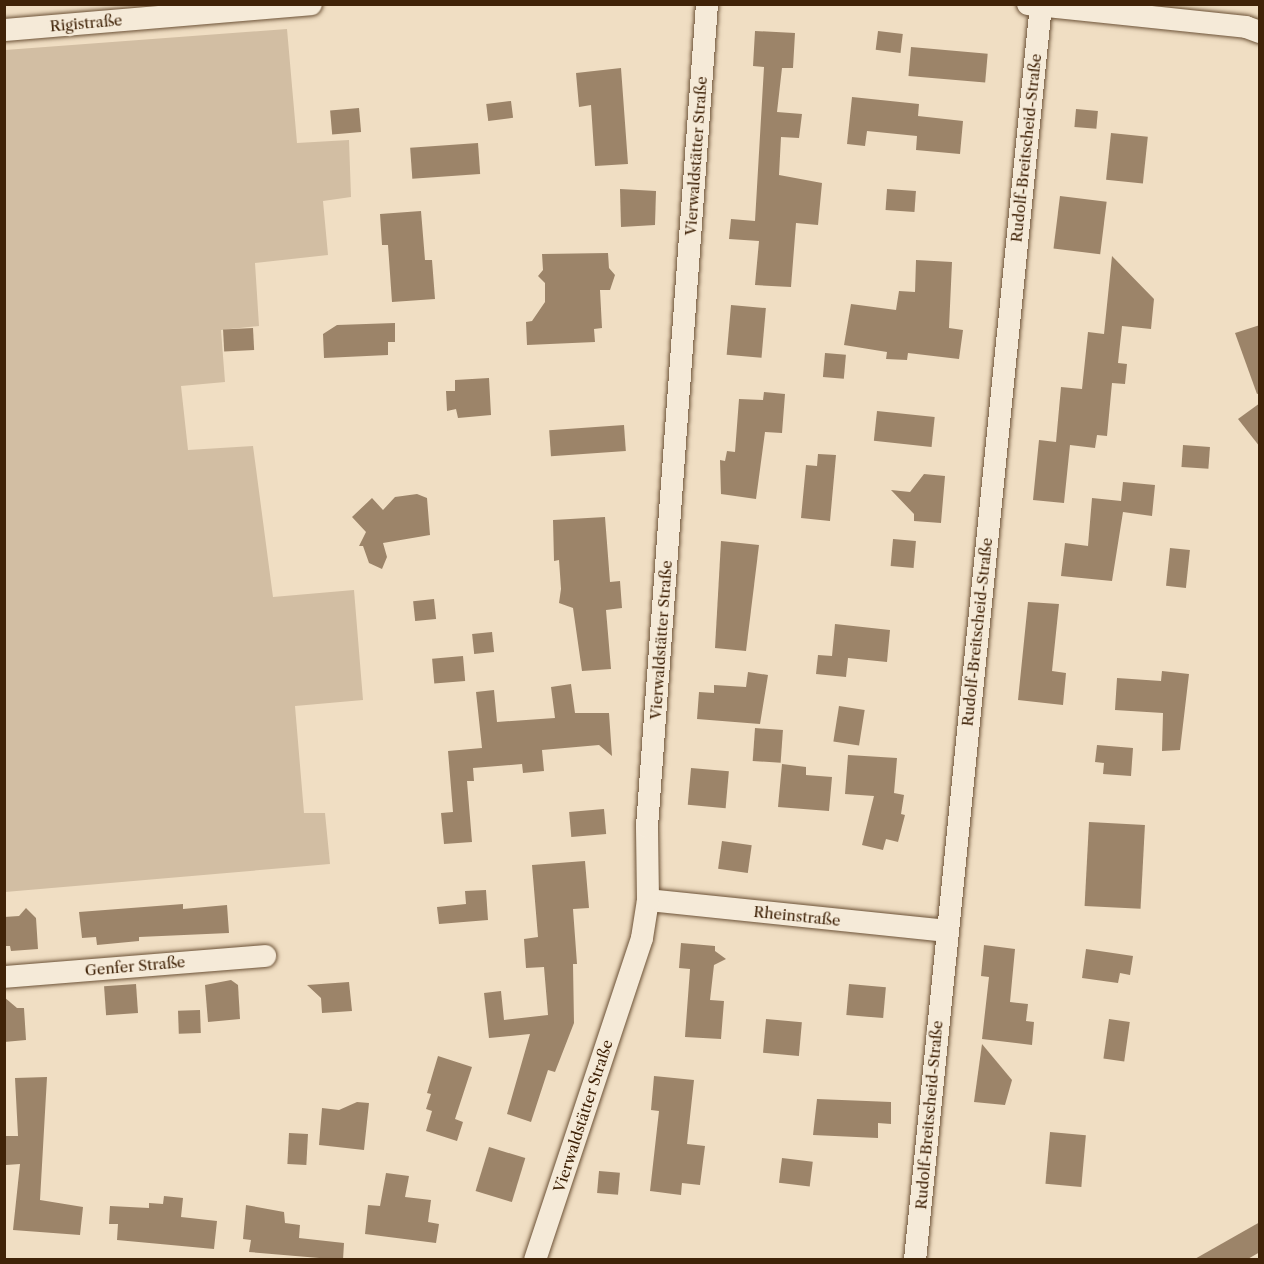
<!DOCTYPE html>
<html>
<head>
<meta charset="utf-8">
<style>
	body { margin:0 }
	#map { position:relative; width:1264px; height:1264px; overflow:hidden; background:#f0dec3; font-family:"Libre Caslon Text",serif }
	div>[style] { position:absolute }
	.green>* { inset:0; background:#d2bea3 }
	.building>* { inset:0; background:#9c8469; transform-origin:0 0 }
	.roads { filter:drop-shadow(0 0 2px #6c5237) drop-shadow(0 0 2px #6c5237) }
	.minor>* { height:22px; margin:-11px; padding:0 11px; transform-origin:11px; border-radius:11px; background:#f5ead8 }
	span { translate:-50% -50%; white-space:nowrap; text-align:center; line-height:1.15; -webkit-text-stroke:4.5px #f5ead8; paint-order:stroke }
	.street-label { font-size:15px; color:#402308 }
	.frame { position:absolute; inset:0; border:6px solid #402308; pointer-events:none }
</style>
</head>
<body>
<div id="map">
	<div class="green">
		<i style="clip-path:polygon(287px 29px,297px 143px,349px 140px,351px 197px,323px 201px,328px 255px,255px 263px,259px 326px,221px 330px,225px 382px,181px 386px,188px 450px,253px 446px,273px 597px,354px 590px,363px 700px,295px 706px,304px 813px,325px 813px,330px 864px,5px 892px,5px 50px)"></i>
	</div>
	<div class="building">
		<i style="clip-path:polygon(755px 31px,795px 33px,793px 68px,782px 68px,777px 112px,802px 114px,799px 138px,781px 137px,779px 175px,822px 183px,818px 225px,796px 223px,791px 287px,755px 285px,759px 241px,729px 239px,731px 219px,755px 221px,764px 67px,753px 66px)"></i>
		<i style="left:878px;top:31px;width:25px;height:19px;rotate:7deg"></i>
		<i style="left:911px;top:47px;width:77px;height:29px;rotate:5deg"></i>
		<i style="clip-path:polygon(621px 68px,628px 164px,595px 166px,591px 105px,579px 107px,576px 73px)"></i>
		<i style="clip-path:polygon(852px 97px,919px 104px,918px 116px,963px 121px,960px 154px,916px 150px,917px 136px,867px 131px,865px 146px,847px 144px)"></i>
		<i style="left:511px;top:101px;width:17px;height:25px;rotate:83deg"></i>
		<i style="left:359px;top:108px;width:24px;height:29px;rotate:85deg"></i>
		<i style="left:1076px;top:109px;width:22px;height:18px;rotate:5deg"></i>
		<i style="left:1111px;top:133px;width:37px;height:47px;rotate:6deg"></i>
		<i style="left:478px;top:143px;width:31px;height:68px;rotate:86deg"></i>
		<i style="clip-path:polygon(620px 189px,656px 191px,655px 225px,621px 227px)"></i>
		<i style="left:887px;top:189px;width:29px;height:21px;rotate:4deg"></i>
		<i style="left:1060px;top:196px;width:47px;height:53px;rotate:7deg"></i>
		<i style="clip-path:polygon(421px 211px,425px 260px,432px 260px,435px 299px,392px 302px,388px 245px,382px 245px,380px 214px)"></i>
		<i style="clip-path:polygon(608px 253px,609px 268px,615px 275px,610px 290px,600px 290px,602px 328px,594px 329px,595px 342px,527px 345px,526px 322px,532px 321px,545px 302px,545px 283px,538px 276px,543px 270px,542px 254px)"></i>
		<i style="clip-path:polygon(1112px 256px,1154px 299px,1151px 329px,1122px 326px,1118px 363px,1127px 364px,1125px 384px,1112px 383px,1107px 436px,1097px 435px,1095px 448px,1070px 445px,1064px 503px,1033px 500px,1039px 440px,1056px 442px,1061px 387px,1082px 389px,1088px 332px,1104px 334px)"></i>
		<i style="clip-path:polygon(916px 260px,952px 262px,949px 328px,963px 330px,959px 359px,908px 353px,907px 360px,886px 359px,887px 352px,844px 345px,851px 304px,896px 310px,899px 291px,915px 292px)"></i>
		<i style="left:731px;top:305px;width:35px;height:50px;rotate:5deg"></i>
		<i style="clip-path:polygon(395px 323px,395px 342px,388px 342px,388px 355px,324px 358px,323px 334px,337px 325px)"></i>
		<i style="clip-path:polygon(1260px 325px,1260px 393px,1257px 394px,1235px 333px)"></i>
		<i style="left:253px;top:328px;width:22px;height:30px;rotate:87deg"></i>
		<i style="left:825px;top:353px;width:21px;height:24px;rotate:5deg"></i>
		<i style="clip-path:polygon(489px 378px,491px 415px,458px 418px,456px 409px,447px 411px,446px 391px,455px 391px,455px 380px)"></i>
		<i style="clip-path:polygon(764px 392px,785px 394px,782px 433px,765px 432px,756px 499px,721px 494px,720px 460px,725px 461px,727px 451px,735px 452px,739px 399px,763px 400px)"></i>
		<i style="clip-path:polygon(1260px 403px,1260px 447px,1238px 419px)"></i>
		<i style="left:877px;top:411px;width:58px;height:30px;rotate:6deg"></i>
		<i style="left:624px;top:425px;width:26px;height:75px;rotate:86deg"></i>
		<i style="left:1183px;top:445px;width:27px;height:22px;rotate:4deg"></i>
		<i style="clip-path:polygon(818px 454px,836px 455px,830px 521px,801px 518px,806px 465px,817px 466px)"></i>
		<i style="clip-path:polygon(924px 474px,945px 476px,941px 523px,914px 521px,914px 514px,891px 490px,910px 492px)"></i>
		<i style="clip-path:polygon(1123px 482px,1155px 485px,1152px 516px,1123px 512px,1112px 581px,1061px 576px,1065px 543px,1088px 546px,1092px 498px,1121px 501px)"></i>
		<i style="clip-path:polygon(417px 494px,427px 498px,430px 535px,383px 543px,387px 557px,382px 569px,369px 563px,363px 546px,359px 546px,366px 532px,352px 517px,372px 498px,383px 510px,395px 497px)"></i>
		<i style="clip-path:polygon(605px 517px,610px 582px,620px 581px,622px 608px,606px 610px,611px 669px,582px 671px,573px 608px,559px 603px,561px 589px,559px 560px,554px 561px,553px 520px)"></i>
		<i style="left:893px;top:539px;width:23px;height:27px;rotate:5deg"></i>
		<i style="clip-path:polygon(721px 541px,759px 545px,746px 651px,715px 648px)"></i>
		<i style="left:1170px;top:548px;width:20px;height:38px;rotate:6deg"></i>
		<i style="left:434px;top:599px;width:20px;height:21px;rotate:84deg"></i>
		<i style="clip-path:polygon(1028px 602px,1059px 604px,1052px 671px,1066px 673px,1063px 705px,1018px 700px)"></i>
		<i style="clip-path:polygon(835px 624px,890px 630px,887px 662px,848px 658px,846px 677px,816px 674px,818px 655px,832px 656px)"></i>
		<i style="left:492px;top:632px;width:20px;height:20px;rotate:84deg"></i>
		<i style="left:463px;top:656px;width:25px;height:31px;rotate:85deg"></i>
		<i style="clip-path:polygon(1162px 671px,1189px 674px,1180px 750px,1162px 751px,1163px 713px,1115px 710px,1117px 678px,1161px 681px)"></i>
		<i style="clip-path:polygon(748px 672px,768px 675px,760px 724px,697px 719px,699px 692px,714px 693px,714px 685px,746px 687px)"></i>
		<i style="clip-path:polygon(571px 684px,575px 713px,609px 713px,612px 756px,599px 745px,542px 750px,544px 771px,523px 773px,522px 764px,473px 768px,474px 781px,467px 781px,472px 842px,444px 844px,441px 813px,453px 812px,448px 751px,482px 748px,476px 692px,494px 690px,497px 722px,555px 718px,551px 687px)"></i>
		<i style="left:839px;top:706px;width:26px;height:36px;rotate:9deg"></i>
		<i style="left:755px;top:728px;width:28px;height:33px;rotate:4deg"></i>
		<i style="clip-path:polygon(1097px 745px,1133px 748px,1131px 776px,1103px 774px,1104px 763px,1095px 762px)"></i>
		<i style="clip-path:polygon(848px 755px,897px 758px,894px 793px,904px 795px,901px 814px,905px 815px,898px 842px,886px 839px,883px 850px,862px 845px,874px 796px,845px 794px)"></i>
		<i style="clip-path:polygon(782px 764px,806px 767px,806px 775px,832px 777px,829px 811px,778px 807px)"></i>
		<i style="left:691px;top:768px;width:38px;height:37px;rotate:5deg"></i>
		<i style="left:604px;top:809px;width:25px;height:35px;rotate:85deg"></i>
		<i style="left:1089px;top:822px;width:56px;height:84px;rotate:3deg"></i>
		<i style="left:722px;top:841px;width:30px;height:28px;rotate:8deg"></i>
		<i style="clip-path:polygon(585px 861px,589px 908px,573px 909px,577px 964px,573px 964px,574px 1023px,555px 1072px,548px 1070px,531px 1122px,507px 1114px,530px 1034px,489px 1038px,484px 993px,501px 991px,504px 1020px,548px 1015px,544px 967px,526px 968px,524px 939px,538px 937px,532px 865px)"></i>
		<i style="clip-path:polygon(486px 890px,488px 920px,439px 924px,437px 907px,466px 904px,465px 891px)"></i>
		<i style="clip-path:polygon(183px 904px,183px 909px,227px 905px,229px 933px,139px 937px,139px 941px,97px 945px,96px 937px,82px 938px,79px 912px)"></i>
		<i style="clip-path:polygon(26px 908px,36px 918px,38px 949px,11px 951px,10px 946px,4px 946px,4px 917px,19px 916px)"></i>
		<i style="clip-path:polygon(681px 943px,715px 946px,715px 951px,726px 959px,714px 965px,710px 1000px,724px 1001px,721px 1039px,685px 1037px,690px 969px,679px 968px)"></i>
		<i style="clip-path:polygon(984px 945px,1015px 949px,1010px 1002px,1028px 1004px,1026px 1021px,1034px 1022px,1032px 1045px,982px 1039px,989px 977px,981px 976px)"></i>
		<i style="clip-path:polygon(1086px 949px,1133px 956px,1130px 975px,1120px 973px,1118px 983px,1082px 978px)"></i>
		<i style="clip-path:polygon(231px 980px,238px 985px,240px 1019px,208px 1022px,205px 985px)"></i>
		<i style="clip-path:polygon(349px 982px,352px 1011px,322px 1013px,321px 998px,307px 985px)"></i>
		<i style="left:136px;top:984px;width:29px;height:32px;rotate:86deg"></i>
		<i style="left:849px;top:984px;width:37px;height:31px;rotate:5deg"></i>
		<i style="clip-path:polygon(4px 997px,17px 1008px,24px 1008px,26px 1040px,4px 1042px)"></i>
		<i style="left:200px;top:1010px;width:23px;height:22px;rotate:88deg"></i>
		<i style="left:766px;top:1019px;width:36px;height:34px;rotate:5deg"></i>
		<i style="left:1109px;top:1019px;width:21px;height:40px;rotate:8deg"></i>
		<i style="clip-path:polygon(982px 1044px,1012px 1080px,1005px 1105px,974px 1102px)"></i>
		<i style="clip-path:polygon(438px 1056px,472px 1067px,455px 1119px,463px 1122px,457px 1141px,426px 1131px,432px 1111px,426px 1109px,431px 1094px,427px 1093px)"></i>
		<i style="clip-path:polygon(654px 1076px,694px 1080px,687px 1144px,705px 1146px,700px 1185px,682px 1183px,681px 1195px,650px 1191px,659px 1111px,651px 1110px)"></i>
		<i style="clip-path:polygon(47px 1077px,40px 1200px,83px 1207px,80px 1235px,13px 1230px,20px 1164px,6px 1165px,4px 1136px,18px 1136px,15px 1078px)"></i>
		<i style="clip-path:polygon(817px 1099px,891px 1102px,891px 1124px,878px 1123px,878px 1138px,813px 1135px)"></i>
		<i style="clip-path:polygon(357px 1102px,369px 1103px,364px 1150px,319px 1145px,322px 1108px,339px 1110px)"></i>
		<i style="left:1050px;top:1132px;width:36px;height:52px;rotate:5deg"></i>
		<i style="left:289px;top:1133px;width:19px;height:31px;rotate:3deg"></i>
		<i style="left:489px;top:1147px;width:38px;height:46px;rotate:17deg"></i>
		<i style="left:782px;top:1158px;width:31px;height:25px;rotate:7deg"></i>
		<i style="left:599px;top:1171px;width:21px;height:22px;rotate:5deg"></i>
		<i style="clip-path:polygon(386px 1173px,409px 1176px,405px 1197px,431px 1200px,428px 1222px,439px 1224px,436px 1243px,365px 1234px,368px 1205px,380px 1206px)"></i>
		<i style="clip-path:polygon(164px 1196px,183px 1198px,181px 1217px,217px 1221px,214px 1249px,117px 1240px,118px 1224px,109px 1224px,110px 1206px,149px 1208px,149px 1203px,163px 1204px)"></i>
		<i style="clip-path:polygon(246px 1205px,284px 1212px,285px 1223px,300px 1225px,299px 1238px,344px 1243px,343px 1260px,249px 1252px,251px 1240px,243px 1239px)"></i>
		<i style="clip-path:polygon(1260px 1222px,1260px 1252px,1246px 1260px,1193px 1260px)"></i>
	</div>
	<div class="roads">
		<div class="minor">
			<i style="left:1028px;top:4px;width:219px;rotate:6deg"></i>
			<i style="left:1246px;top:27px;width:15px;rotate:20deg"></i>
			<i style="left:4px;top:30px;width:308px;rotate:-4.8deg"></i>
			<i style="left:648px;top:900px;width:300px;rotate:5.9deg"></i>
			<i style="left:4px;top:977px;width:262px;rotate:-4.6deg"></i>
			<i style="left:535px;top:1260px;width:339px;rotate:-71.6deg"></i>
			<i style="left:642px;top:938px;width:38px;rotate:-81deg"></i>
			<i style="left:648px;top:900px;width:73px;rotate:-90.8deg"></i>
			<i style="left:647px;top:827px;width:825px;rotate:-85.83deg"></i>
			<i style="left:915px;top:1260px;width:1262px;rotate:-84.27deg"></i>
		</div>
	</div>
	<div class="street-label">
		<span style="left:86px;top:23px;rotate:-5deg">Rigistraße</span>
		<span style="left:1026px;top:148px;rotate:-84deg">Rudolf-Breitscheid-Straße</span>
		<span style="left:696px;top:156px;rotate:-86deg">Vierwaldstätter Straße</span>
		<span style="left:977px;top:632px;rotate:-84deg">Rudolf-Breitscheid-Straße</span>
		<span style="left:661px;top:640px;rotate:-86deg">Vierwaldstätter Straße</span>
		<span style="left:797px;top:916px;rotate:6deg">Rheinstraße</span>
		<span style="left:135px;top:966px;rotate:-5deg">Genfer Straße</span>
		<span style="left:929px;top:1115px;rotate:-85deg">Rudolf-Breitscheid-Straße</span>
		<span style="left:583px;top:1116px;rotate:-72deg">Vierwaldstätter Straße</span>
	</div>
	<div class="frame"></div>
</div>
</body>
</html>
